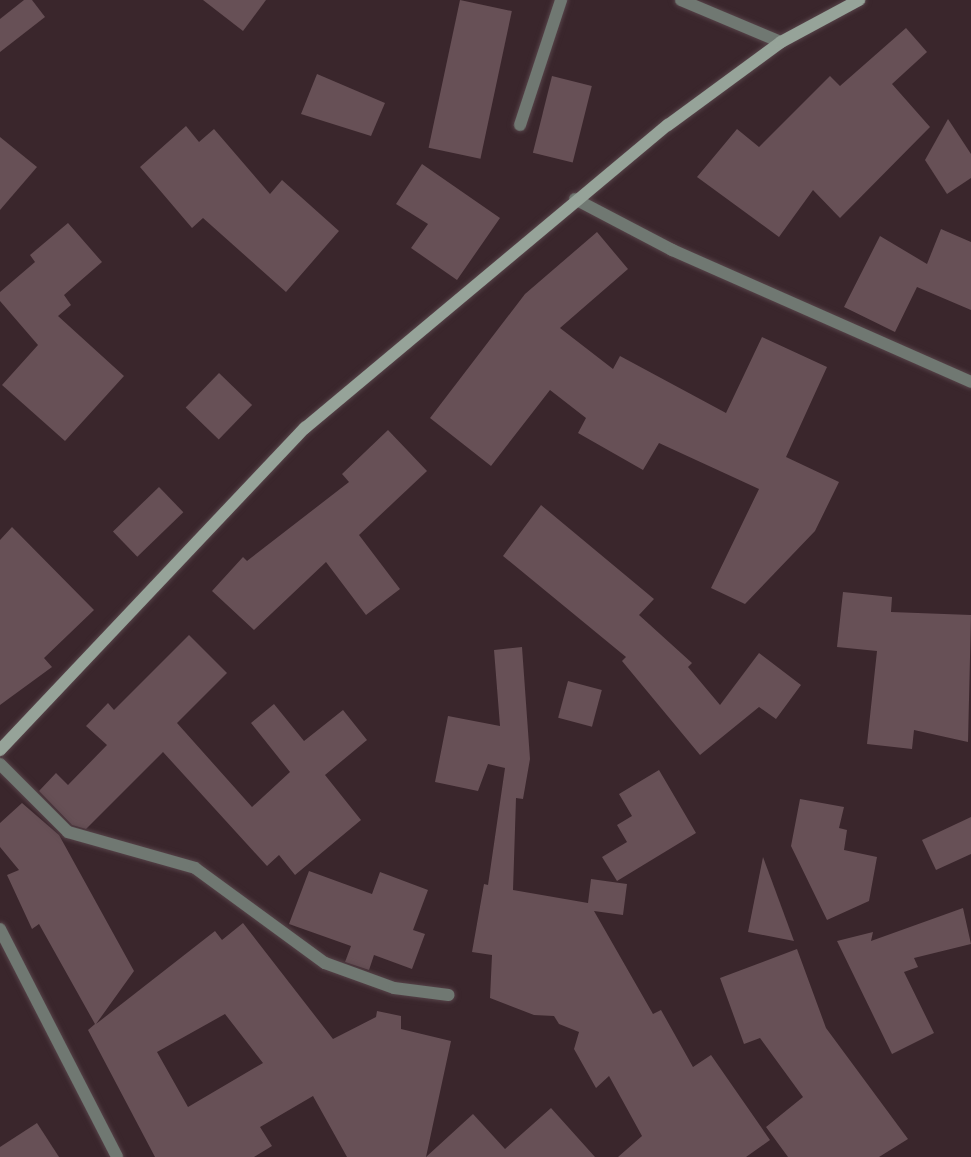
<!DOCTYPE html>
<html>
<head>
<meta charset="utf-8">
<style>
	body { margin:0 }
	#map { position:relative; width:971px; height:1157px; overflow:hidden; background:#3a262c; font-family:Poppins,sans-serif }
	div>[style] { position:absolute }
	.building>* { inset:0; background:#675056; transform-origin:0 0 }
	.roads { filter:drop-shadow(0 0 2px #564349) drop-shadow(0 0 2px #564349) }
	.minor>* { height:12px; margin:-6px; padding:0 6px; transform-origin:6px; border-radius:6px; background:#707872 }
	.tertiary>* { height:12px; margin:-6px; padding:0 6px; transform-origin:6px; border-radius:6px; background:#707872 }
	.secondary>* { height:12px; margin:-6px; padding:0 6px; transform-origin:6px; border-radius:6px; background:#96a399 }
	span { translate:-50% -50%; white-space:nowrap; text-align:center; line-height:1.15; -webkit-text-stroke:5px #1b1215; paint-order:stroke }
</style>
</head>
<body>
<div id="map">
	<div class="building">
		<i style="clip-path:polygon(24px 0,32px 0,45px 17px,0 52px,0 19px)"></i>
		<i style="clip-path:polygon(203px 0,266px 0,243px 31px)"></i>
		<i style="left:460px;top:0;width:53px;height:151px;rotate:12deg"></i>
		<i style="clip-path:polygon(906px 28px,927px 52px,892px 84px,930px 127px,840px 218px,813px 190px,779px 237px,697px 177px,737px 129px,759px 147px,830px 76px,840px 86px)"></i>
		<i style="clip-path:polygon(317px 74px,385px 103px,371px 136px,301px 114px)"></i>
		<i style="left:552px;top:76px;width:41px;height:79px;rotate:14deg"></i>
		<i style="clip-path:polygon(948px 119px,971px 154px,971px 178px,947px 194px,925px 160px)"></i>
		<i style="clip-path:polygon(186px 126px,199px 142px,214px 129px,270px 194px,282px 180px,339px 231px,286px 292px,203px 218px,192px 228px,140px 167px)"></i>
		<i style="clip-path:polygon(0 137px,37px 167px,0 210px)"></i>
		<i style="clip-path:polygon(422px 164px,500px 218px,457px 280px,411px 248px,428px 224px,396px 204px)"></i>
		<i style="clip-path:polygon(68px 223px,102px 262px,64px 295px,71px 305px,58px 316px,124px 376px,65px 441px,2px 385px,38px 345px,0 301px,0 292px,35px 262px,30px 255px)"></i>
		<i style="clip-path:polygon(941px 229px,971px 242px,971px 310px,917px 287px,895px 332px,844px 307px,880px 236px,927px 264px)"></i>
		<i style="clip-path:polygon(597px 232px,628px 269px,560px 328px,613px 369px,620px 356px,726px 413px,762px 337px,827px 367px,786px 457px,839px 482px,815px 531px,745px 604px,711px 588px,759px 489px,659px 443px,643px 470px,578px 433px,586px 418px,550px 390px,491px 466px,430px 418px,525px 294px)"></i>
		<i style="left:219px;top:373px;width:46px;height:48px;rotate:44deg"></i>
		<i style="clip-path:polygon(388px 430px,427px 471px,359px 535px,400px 589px,366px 615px,326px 562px,254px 630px,212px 591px,243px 557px,247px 561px,349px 482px,342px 474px)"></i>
		<i style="left:159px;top:487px;width:35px;height:64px;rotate:46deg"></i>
		<i style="clip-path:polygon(541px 505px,654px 599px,639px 615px,692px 663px,688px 667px,720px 705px,759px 653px,801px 685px,776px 719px,759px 707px,700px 755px,622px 661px,626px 657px,503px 556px)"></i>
		<i style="clip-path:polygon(12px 527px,94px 610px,44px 658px,52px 667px,0 705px,0 540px)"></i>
		<i style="clip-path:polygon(843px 592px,892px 597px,891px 612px,971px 615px,968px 742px,914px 730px,912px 749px,867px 744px,877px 651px,837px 647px)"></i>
		<i style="clip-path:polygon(189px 635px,227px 673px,177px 723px,252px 807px,290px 772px,251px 723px,274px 704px,304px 741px,343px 710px,367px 740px,325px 775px,361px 820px,295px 875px,279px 855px,267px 866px,163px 752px,86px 829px,72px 825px,39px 791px,56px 773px,68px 785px,107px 745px,86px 726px,108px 703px,114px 710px)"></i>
		<i style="clip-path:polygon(522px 647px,530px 759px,523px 799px,516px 798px,513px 890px,588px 903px,591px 879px,627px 884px,623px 915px,594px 911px,653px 1014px,661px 1010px,693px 1067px,711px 1055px,770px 1140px,746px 1157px,618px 1157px,642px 1136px,609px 1076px,596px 1088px,574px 1049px,579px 1032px,559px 1024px,554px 1016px,534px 1015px,490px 998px,492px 955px,472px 952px,484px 884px,488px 885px,505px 768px,488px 764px,478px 791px,435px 782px,448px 716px,500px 726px,494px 650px)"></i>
		<i style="left:568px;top:681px;width:35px;height:38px;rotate:15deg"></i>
		<i style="clip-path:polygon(659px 770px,696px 833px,617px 881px,602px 857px,627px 842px,617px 825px,632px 816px,619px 794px)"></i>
		<i style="clip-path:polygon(800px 799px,844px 807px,839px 828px,847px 830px,844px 850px,877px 857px,869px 901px,827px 920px,791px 846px)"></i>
		<i style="clip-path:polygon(evenodd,22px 803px,59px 835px,134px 971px,96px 1024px,215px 931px,222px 940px,243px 923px,333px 1039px,376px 1017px,377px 1011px,401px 1016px,401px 1029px,451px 1041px,426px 1157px,347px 1157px,313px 1096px,260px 1127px,272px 1146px,254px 1157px,155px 1157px,88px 1030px,95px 1024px,39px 924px,32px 929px,7px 875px,19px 870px,0 847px,0 823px,22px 803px,225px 1014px,263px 1063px,188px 1107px,157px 1052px,225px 1014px)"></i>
		<i style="clip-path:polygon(971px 817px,971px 854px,936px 870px,922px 840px)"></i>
		<i style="clip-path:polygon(763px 857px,794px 941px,748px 932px)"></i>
		<i style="clip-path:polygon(309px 871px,372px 894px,380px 872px,428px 890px,413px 930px,425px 934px,412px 969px,374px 955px,369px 970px,345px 962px,351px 946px,289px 924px)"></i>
		<i style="clip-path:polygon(963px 908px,971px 944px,914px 958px,918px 967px,904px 972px,934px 1033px,892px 1054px,837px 941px,873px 932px,871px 941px)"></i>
		<i style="clip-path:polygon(797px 949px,826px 1028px,908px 1139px,879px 1157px,788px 1157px,766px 1127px,803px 1097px,760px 1038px,744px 1044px,720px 978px)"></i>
		<i style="clip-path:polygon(551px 1108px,595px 1157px,426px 1157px,473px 1114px,505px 1149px)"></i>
		<i style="clip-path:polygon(37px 1123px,59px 1157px,0 1157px,0 1147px)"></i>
	</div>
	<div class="roads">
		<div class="minor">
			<i style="left:520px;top:125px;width:132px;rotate:-71.8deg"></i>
			<i style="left:575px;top:199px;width:110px;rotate:27.7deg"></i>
			<i style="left:672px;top:250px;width:327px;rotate:23.8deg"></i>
			<i style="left:0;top:764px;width:96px;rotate:45deg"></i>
			<i style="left:68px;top:832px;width:132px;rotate:15.8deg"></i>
			<i style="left:195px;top:868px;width:161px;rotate:36.2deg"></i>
			<i style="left:325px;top:963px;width:73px;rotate:19.9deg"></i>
			<i style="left:394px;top:988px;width:55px;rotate:7.3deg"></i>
		</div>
		<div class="tertiary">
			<i style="left:681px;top:0;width:108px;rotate:22.8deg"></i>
			<i style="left:0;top:929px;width:256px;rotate:62.8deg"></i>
		</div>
		<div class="secondary">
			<i style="left:0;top:750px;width:444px;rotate:-46.6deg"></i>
			<i style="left:305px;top:428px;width:473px;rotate:-39.9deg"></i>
			<i style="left:668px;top:125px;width:140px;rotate:-36.3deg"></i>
			<i style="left:781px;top:42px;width:89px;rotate:-28.3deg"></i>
		</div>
	</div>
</div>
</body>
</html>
